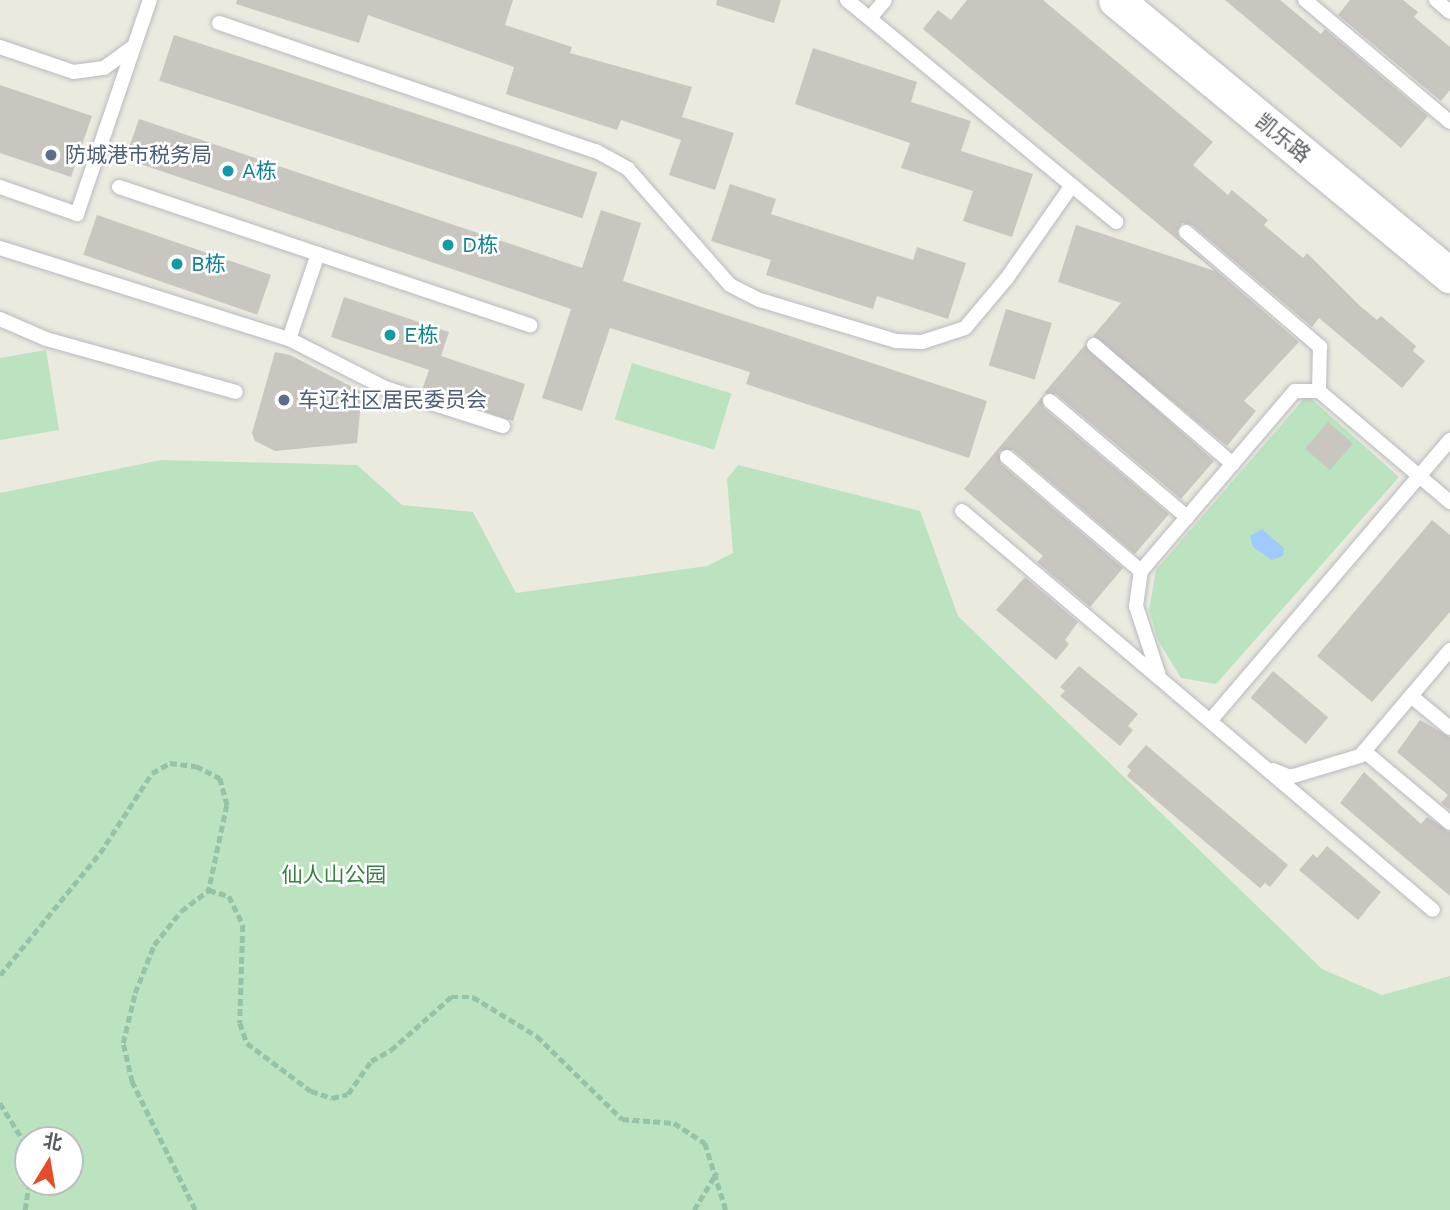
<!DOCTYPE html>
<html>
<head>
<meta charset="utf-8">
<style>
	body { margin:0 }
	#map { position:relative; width:1450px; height:1210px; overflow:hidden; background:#ebeadf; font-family:"Work Sans","Noto Sans SC",sans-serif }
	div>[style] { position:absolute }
	.green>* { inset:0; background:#bbe3bf; transform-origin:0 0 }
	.water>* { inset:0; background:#9ecafd }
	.building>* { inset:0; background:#c8c6bf; transform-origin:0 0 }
	.path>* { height:4.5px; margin-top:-2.25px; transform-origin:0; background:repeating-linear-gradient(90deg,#95c3a7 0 7px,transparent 0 10.5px) }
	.roads { filter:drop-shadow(0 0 2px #b7b9be) drop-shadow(0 0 2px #b7b9be) }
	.service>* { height:14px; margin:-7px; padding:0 7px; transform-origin:7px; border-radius:7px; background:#fff }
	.tertiary>* { height:35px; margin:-17.5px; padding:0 17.5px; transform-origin:17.5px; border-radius:17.5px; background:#fff }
	.dots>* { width:19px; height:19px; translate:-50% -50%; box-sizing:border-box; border:4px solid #fff; border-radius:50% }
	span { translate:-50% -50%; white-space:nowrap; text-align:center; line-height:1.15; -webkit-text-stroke:5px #fff; paint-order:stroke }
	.street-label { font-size:21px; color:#585b60 }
	.service-label { font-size:21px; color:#4e5e75 }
	.left { translate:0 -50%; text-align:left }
	.culture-label { font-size:21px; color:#0d838f }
	.park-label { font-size:21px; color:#368240 }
	.north { position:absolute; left:14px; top:1126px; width:70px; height:70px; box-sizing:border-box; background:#fff; border:2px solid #bcbdbf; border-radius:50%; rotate:11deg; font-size:19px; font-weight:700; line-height:28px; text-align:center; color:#585b60 }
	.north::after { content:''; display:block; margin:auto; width:24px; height:32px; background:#e44c2c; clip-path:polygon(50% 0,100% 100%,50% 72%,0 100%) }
</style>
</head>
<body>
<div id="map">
	<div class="green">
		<i style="clip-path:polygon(46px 350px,59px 430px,0 440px,0 358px)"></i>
		<i style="left:632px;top:363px;width:104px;height:59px;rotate:17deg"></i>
		<i style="clip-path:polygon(1307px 395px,1399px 477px,1216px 684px,1181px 678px,1158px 640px,1149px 610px,1156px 570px)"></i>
		<i style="clip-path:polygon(evenodd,161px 460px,357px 465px,402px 505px,473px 512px,516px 593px,707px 566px,733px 553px,727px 479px,738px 465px,920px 511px,958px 616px,1322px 969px,1382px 995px,1450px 976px,1450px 1210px,0 1210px,0 493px,161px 460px,28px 1140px,70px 1140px,70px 1182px,28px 1182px,28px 1140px)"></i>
	</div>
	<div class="water">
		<i style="clip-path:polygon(1262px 529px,1284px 548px,1283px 556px,1272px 560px,1253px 547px,1250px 536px)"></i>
	</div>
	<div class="building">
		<i style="clip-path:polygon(237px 0,513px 0,505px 25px,572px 47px,570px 53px,692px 87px,682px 117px,734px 133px,715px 190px,669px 175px,681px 140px,621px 120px,617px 130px,506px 94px,514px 67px,368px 15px,359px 43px,236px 4px)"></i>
		<i style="clip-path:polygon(717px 0,781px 0,774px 23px,716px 5px)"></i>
		<i style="clip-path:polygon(967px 0,1043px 0,1213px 142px,1193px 165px,1228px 195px,1232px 190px,1268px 220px,1264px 225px,1303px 258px,1307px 253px,1360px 306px,1377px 320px,1381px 316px,1416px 346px,1413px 351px,1425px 361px,1402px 388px,1319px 318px,1312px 327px,1192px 225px,1182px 223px,1177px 231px,1180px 239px,1299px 342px,1244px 401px,1256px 411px,1227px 446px,1093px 336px,1121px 303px,1058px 282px,1076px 225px,1215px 271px,923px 29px,938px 10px,951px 20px)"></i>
		<i style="clip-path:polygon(1225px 0,1280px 0,1321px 34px,1325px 29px,1428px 116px,1401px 148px)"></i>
		<i style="clip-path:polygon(1350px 0,1403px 0,1418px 12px,1414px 17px,1450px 47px,1450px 90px,1441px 101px,1338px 15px)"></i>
		<i style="left:174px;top:35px;width:445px;height:48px;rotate:18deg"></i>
		<i style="clip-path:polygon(813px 48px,917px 82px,911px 102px,971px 121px,961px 151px,1033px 174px,1012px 237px,963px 221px,973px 191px,901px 168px,910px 143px,795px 104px)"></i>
		<i style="clip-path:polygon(0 85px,92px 116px,71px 177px,0 153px)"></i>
		<i style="clip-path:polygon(139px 119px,582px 268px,601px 210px,641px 223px,623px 281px,987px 401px,969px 458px,746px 384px,750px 372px,610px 328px,582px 411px,542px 398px,571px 309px,125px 159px)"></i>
		<i style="clip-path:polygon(730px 184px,776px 199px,771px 214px,913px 260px,917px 247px,966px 263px,948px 319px,877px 296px,873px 309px,766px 275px,771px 260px,711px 241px)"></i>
		<i style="left:97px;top:215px;width:184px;height:42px;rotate:19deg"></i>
		<i style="clip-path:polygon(344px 297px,449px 332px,441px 356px,525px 384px,513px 421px,422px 390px,429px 370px,331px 337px)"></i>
		<i style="left:1006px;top:309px;width:48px;height:59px;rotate:17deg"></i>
		<i style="clip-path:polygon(1085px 345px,1214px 461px,1181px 499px,1056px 394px,1044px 393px)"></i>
		<i style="clip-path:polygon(275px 352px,290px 355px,362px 392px,357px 443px,275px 451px,255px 441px,252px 433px)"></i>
		<i style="clip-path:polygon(1042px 397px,1044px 408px,1169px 514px,1135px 554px,1013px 450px,999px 451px,1001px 464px,1123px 568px,1090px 607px,1037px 562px,1043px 556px,964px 489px)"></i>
		<i style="left:1328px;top:422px;width:33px;height:35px;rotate:41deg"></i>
		<i style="clip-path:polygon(1432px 520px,1450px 535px,1450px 612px,1372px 702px,1317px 656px)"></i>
		<i style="clip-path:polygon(1025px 577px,1078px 622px,1065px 640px,1069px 644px,1056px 660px,996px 610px)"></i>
		<i style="clip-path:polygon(1079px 666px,1138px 714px,1128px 726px,1133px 730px,1120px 746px,1060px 696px,1065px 691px,1060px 687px)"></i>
		<i style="left:1273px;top:671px;width:72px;height:35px;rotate:40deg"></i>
		<i style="clip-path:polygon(1420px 720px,1450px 737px,1450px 810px,1441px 803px,1448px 795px,1397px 752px)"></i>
		<i style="clip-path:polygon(1146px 745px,1288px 865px,1270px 887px,1265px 883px,1260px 888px,1127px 776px,1131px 770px,1127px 767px)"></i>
		<i style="clip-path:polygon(1364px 772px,1421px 824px,1427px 817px,1450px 832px,1450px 896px,1340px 803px)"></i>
		<i style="clip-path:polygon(1327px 846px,1381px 892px,1358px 920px,1299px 870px,1313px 854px,1317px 858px)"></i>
	</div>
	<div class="path">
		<i style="left:0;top:975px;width:158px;rotate:-50.7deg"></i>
		<i style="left:100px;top:853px;width:95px;rotate:-57deg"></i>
		<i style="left:152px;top:773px;width:21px;rotate:-29deg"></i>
		<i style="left:170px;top:763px;width:26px;rotate:7deg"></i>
		<i style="left:196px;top:766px;width:27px;rotate:27deg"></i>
		<i style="left:220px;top:778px;width:28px;rotate:75deg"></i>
		<i style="left:227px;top:805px;width:87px;rotate:102deg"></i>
		<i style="left:0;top:1103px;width:47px;rotate:58deg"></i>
		<i style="left:25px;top:1143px;width:24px;rotate:83deg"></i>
		<i style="left:25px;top:1210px;width:28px;rotate:-82deg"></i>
		<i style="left:195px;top:1210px;width:143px;rotate:-116.2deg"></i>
		<i style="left:132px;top:1082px;width:40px;rotate:-103deg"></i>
		<i style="left:123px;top:1043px;width:51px;rotate:-76.5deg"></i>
		<i style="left:135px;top:993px;width:52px;rotate:-68.4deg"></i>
		<i style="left:154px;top:945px;width:43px;rotate:-51.5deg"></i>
		<i style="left:181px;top:911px;width:35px;rotate:-37deg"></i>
		<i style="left:209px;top:890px;width:21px;rotate:17deg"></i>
		<i style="left:229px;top:896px;width:32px;rotate:64deg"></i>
		<i style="left:243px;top:925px;width:98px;rotate:91.8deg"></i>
		<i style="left:240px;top:1023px;width:21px;rotate:71deg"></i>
		<i style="left:247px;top:1043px;width:80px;rotate:36.9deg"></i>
		<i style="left:311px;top:1091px;width:22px;rotate:18deg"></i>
		<i style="left:332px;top:1098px;width:16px;rotate:-14deg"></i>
		<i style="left:348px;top:1094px;width:40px;rotate:-55.1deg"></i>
		<i style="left:371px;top:1061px;width:23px;rotate:-29deg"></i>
		<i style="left:391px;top:1050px;width:80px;rotate:-41.5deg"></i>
		<i style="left:451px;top:997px;width:22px"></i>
		<i style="left:473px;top:997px;width:75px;rotate:31.4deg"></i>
		<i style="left:537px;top:1036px;width:119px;rotate:44.3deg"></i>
		<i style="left:622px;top:1119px;width:52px;rotate:4.4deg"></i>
		<i style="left:674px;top:1123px;width:37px;rotate:33deg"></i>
		<i style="left:705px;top:1143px;width:70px;rotate:72.6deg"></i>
		<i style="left:694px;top:1210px;width:44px;rotate:-58.8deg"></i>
	</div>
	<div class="roads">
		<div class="service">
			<i style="left:847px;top:0;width:349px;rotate:39.5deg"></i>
			<i style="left:1305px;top:0;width:189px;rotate:40.1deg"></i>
			<i style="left:1436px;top:0;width:18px;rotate:41deg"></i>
			<i style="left:870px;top:18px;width:23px;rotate:-50deg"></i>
			<i style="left:219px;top:23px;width:398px;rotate:18.8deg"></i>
			<i style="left:596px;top:151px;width:37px;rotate:29deg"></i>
			<i style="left:628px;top:169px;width:154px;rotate:48.7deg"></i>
			<i style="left:730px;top:285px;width:34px;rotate:27deg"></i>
			<i style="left:760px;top:300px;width:142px;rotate:16.8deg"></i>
			<i style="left:896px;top:341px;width:26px;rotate:2deg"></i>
			<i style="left:922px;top:342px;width:45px;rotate:-18deg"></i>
			<i style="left:965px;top:328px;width:65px;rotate:-50deg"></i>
			<i style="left:1007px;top:278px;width:113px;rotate:-55deg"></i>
			<i style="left:0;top:47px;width:78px;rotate:18.7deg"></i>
			<i style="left:74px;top:72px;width:30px;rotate:-8deg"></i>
			<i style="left:104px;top:68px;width:37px;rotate:-36deg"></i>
			<i style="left:0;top:187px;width:82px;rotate:19.3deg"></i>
			<i style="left:77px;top:214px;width:226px;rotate:-71.2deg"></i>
			<i style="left:119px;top:187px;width:434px;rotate:18.6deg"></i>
			<i style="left:1186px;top:232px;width:177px;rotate:40.6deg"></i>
			<i style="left:1320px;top:347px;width:44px;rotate:91.3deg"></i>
			<i style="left:0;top:248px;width:303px;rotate:17.5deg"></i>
			<i style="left:289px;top:339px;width:108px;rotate:27deg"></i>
			<i style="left:385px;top:388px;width:124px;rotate:17.9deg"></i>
			<i style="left:0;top:319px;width:50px;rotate:23.5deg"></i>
			<i style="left:46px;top:339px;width:197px;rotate:15.6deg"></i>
			<i style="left:289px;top:339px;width:90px;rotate:-71.2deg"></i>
			<i style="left:1094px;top:345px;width:183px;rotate:40.6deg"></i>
			<i style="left:1050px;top:401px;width:180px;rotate:40.3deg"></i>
			<i style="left:1007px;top:457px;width:176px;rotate:40.4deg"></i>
			<i style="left:962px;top:511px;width:617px;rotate:40.27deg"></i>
			<i style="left:1159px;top:676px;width:74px;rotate:-108.2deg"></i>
			<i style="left:1136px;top:606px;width:35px;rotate:-82deg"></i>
			<i style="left:1141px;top:571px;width:237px;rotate:-49.5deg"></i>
			<i style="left:1295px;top:391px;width:24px"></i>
			<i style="left:1319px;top:391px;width:172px;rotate:40.3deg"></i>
			<i style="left:1411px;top:696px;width:50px;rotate:39.4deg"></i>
			<i style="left:1210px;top:721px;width:370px;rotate:-49.5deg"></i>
			<i style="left:1364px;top:751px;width:112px;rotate:39.9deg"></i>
			<i style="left:1273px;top:770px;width:18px;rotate:22deg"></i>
			<i style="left:1290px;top:777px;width:73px;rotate:-16.7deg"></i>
			<i style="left:1360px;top:756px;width:139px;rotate:-49.7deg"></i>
		</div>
		<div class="tertiary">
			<i style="left:1116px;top:0;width:433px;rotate:39.5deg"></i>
		</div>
	</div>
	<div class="dots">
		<i style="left:51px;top:155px;background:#5c6f8a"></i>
		<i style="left:228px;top:171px;background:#0f9aa8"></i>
		<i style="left:448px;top:245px;background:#0f9aa8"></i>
		<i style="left:177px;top:264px;background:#0f9aa8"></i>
		<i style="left:390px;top:335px;background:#0f9aa8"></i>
		<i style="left:284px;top:400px;background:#5c6f8a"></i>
	</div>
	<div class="street-label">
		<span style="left:1283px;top:138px;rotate:39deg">凯乐路</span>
	</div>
	<div class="service-label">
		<span class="left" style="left:65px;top:155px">防城港市税务局</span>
		<span class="left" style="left:298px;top:400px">车辽社区居民委员会</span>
	</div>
	<div class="culture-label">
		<span class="left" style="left:242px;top:171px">A栋</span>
		<span class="left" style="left:462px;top:245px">D栋</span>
		<span class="left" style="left:191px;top:264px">B栋</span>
		<span class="left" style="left:404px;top:335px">E栋</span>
	</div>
	<div class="park-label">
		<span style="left:334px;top:875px">仙人山公园</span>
	</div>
	<div class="north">北</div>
</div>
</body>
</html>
